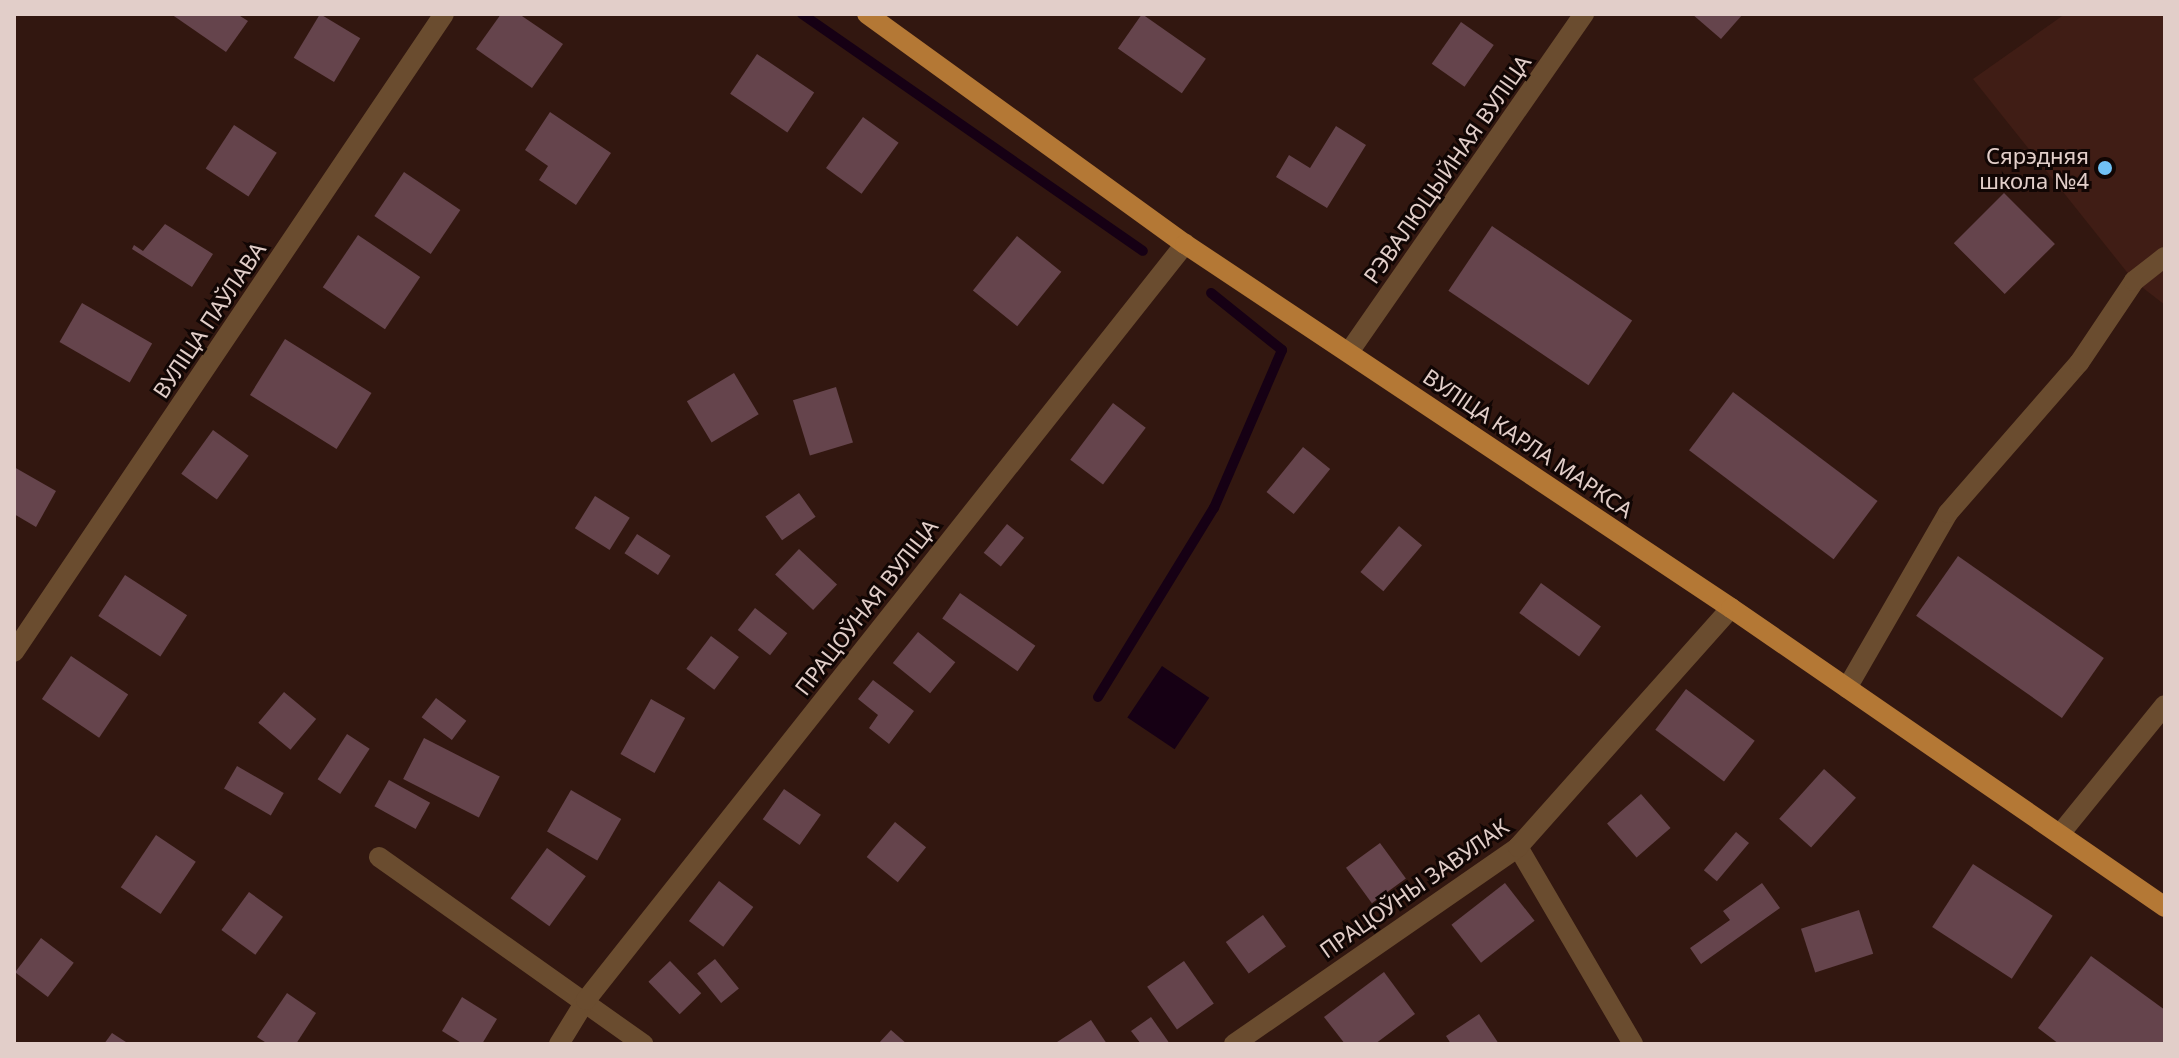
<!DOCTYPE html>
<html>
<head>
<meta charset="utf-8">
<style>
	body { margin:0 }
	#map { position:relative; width:2179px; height:1058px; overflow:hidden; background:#321710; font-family:"Noto Sans",sans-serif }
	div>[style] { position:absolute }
	.built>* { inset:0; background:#401d15 }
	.water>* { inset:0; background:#160014; transform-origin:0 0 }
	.stream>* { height:10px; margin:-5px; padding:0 5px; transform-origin:5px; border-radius:5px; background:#160014 }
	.building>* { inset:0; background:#65444c; transform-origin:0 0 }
	.minor>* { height:20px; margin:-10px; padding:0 10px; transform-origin:10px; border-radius:10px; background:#6a4c2f }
	.major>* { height:20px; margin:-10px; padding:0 10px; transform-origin:10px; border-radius:10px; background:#b47835 }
	.dots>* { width:22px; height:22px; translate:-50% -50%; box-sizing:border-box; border:4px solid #110604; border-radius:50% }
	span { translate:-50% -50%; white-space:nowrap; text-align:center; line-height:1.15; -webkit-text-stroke:6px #110604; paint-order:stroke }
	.poi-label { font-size:22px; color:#e2cec9 }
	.right { translate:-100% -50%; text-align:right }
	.street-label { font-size:22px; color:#e2cec9 }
	.frame { position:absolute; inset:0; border:16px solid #e2cec9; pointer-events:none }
</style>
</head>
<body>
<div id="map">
	<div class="built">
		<i style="clip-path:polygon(2065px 14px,2165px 14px,2165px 305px,2134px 281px,1973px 79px)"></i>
	</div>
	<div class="water">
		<i style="left:1162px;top:666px;width:57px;height:62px;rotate:34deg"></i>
	</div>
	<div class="stream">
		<i style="left:802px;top:14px;width:415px;rotate:34.8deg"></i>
		<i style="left:1098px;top:697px;width:222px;rotate:-58.5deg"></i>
		<i style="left:1214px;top:508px;width:172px;rotate:-66.7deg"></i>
		<i style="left:1282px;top:350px;width:91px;rotate:-141.2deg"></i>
	</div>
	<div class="building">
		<i style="clip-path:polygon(171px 14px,237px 14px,248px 21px,226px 52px)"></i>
		<i style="left:320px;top:14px;width:47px;height:51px;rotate:31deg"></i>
		<i style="clip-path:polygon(501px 14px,519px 14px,563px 44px,532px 88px,476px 49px)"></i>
		<i style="left:1142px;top:14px;width:78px;height:42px;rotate:35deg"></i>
		<i style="clip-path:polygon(1692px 14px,1743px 14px,1721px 39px)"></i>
		<i style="left:1461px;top:22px;width:40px;height:51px;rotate:35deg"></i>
		<i style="left:757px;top:54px;width:69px;height:48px;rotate:34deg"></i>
		<i style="clip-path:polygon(550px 112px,611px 153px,576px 205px,539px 180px,548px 166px,525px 150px)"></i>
		<i style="left:863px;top:117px;width:44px;height:63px;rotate:36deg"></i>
		<i style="left:234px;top:125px;width:51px;height:52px;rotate:33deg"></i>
		<i style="clip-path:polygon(1336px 126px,1366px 145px,1327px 208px,1276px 177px,1289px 155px,1310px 168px)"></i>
		<i style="left:404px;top:172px;width:68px;height:53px;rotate:34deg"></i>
		<i style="left:2004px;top:193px;width:72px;height:71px;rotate:45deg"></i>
		<i style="clip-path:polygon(165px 224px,213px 254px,192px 287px,132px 249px,134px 245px,143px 251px)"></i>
		<i style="left:1492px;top:226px;width:169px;height:78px;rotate:34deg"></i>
		<i style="left:358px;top:235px;width:75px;height:63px;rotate:34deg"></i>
		<i style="left:1017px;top:236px;width:57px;height:70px;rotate:39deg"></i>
		<i style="left:82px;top:303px;width:81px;height:45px;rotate:30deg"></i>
		<i style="left:285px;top:339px;width:102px;height:66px;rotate:32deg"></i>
		<i style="left:734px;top:373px;width:48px;height:55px;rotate:59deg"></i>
		<i style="left:836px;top:387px;width:58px;height:45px;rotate:73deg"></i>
		<i style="left:1733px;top:392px;width:181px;height:73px;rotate:37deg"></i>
		<i style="left:1113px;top:403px;width:41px;height:71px;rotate:37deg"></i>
		<i style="left:213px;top:430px;width:44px;height:54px;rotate:36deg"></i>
		<i style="left:1303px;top:447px;width:35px;height:58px;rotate:39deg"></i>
		<i style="clip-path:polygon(14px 467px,56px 491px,36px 527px,14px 514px)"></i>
		<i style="left:799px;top:493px;width:29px;height:41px;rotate:55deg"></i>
		<i style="left:595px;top:496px;width:41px;height:38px;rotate:32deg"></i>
		<i style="left:1007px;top:524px;width:22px;height:37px;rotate:39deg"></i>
		<i style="left:1399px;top:526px;width:30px;height:60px;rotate:40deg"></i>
		<i style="left:637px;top:534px;width:40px;height:23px;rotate:33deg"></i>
		<i style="left:799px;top:549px;width:52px;height:35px;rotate:43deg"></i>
		<i style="left:1958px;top:556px;width:178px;height:73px;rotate:35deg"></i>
		<i style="left:125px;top:575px;width:74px;height:49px;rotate:33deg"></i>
		<i style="left:1541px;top:583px;width:74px;height:37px;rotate:36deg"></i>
		<i style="left:960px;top:593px;width:92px;height:31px;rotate:35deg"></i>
		<i style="left:755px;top:608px;width:41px;height:28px;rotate:38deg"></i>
		<i style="left:918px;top:632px;width:48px;height:40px;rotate:39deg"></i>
		<i style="left:711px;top:636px;width:35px;height:41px;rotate:37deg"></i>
		<i style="left:71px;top:656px;width:69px;height:52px;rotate:34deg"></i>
		<i style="clip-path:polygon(873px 680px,914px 711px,889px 744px,869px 728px,878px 715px,858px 699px)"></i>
		<i style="left:1686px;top:689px;width:86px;height:51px;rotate:37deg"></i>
		<i style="left:284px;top:692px;width:42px;height:40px;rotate:40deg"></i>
		<i style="left:436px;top:698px;width:38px;height:24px;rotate:37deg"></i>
		<i style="left:651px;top:699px;width:39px;height:63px;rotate:29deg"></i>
		<i style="left:347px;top:734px;width:27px;height:54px;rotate:33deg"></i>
		<i style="left:424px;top:738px;width:85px;height:46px;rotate:27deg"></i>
		<i style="left:237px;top:766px;width:54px;height:26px;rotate:30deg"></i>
		<i style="left:1824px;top:769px;width:43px;height:67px;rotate:42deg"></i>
		<i style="left:389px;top:780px;width:47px;height:30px;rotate:29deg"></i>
		<i style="left:784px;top:789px;width:45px;height:37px;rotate:35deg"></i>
		<i style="left:571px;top:790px;width:58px;height:48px;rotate:30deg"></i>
		<i style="left:1641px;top:794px;width:45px;height:45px;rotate:49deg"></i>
		<i style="left:895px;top:822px;width:40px;height:45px;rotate:39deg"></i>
		<i style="left:1736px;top:832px;width:17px;height:50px;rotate:40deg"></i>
		<i style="left:156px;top:835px;width:48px;height:63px;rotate:34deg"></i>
		<i style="left:1380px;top:843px;width:44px;height:42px;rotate:54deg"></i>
		<i style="left:547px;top:848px;width:48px;height:62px;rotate:36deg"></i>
		<i style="left:1973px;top:864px;width:95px;height:75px;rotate:33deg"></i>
		<i style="left:719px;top:881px;width:43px;height:50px;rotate:37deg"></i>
		<i style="left:1505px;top:883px;width:48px;height:68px;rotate:52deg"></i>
		<i style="clip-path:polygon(1762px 883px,1780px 908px,1701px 964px,1690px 948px,1730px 920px,1723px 911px)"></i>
		<i style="left:249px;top:892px;width:42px;height:47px;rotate:36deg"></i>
		<i style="left:1859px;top:910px;width:46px;height:61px;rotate:72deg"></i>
		<i style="left:1263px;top:915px;width:39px;height:46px;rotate:54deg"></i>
		<i style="left:41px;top:938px;width:41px;height:43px;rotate:37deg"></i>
		<i style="clip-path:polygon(2091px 956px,2165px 1010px,2165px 1044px,2059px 1044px,2038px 1028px)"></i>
		<i style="left:715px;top:959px;width:38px;height:23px;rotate:51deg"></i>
		<i style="left:670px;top:961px;width:45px;height:30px;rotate:46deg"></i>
		<i style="left:1184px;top:961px;width:52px;height:45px;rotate:55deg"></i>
		<i style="clip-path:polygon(1384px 972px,1415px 1014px,1375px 1044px,1345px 1044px,1324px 1017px)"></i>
		<i style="clip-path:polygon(287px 993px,316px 1013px,296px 1044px,268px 1044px,257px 1037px)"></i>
		<i style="clip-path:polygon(462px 997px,497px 1019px,482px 1044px,463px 1044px,442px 1031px)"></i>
		<i style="clip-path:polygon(1479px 1014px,1499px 1044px,1451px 1044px,1446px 1036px)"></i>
		<i style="clip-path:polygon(1151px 1017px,1170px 1044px,1141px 1044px,1131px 1031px)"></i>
		<i style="clip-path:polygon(1091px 1020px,1107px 1044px,1054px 1044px)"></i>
		<i style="clip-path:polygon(891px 1030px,907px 1044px,878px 1044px)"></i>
		<i style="clip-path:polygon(112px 1033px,129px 1044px,104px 1044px)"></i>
	</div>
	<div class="minor">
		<i style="left:1349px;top:352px;width:412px;rotate:-55.2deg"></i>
		<i style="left:14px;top:652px;width:769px;rotate:-56.02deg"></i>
		<i style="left:1847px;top:688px;width:202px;rotate:-60deg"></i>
		<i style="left:1948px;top:513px;width:199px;rotate:-48.9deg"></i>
		<i style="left:2079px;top:363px;width:99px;rotate:-56.1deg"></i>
		<i style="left:2134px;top:281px;width:39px;rotate:-38deg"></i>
		<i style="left:2060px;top:834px;width:166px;rotate:-50.9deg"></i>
		<i style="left:1518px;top:847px;width:228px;rotate:59.7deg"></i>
		<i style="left:379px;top:857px;width:324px;rotate:35.3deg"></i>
		<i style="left:559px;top:1044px;width:52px;rotate:-58.5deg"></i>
		<i style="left:586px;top:1000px;width:965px;rotate:-51.61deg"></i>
		<i style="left:1234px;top:1044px;width:346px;rotate:-34.7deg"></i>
		<i style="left:1518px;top:847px;width:320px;rotate:-48.3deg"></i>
	</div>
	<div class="major">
		<i style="left:867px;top:14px;width:392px;rotate:35.9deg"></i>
		<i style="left:1185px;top:244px;width:656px;rotate:33.69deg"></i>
		<i style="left:1731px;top:608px;width:527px;rotate:34.56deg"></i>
	</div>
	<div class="dots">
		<i style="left:2105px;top:168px;background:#71c1f5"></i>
	</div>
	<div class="poi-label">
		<span class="right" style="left:2089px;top:168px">Сярэдняя<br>школа №4</span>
	</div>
	<div class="street-label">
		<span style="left:1447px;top:169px;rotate:-55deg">РЭВАЛЮЦЫЙНАЯ ВУЛІЦА</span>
		<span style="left:209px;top:320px;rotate:-56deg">ВУЛІЦА ПАЎЛАВА</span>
		<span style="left:1528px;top:443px;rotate:34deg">ВУЛІЦА КАРЛА МАРКСА</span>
		<span style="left:866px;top:607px;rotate:-52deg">ПРАЦОЎНАЯ ВУЛІЦА</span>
		<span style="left:1414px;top:888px;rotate:-35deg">ПРАЦОЎНЫ ЗАВУЛАК</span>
	</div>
	<div class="frame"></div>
</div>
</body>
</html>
